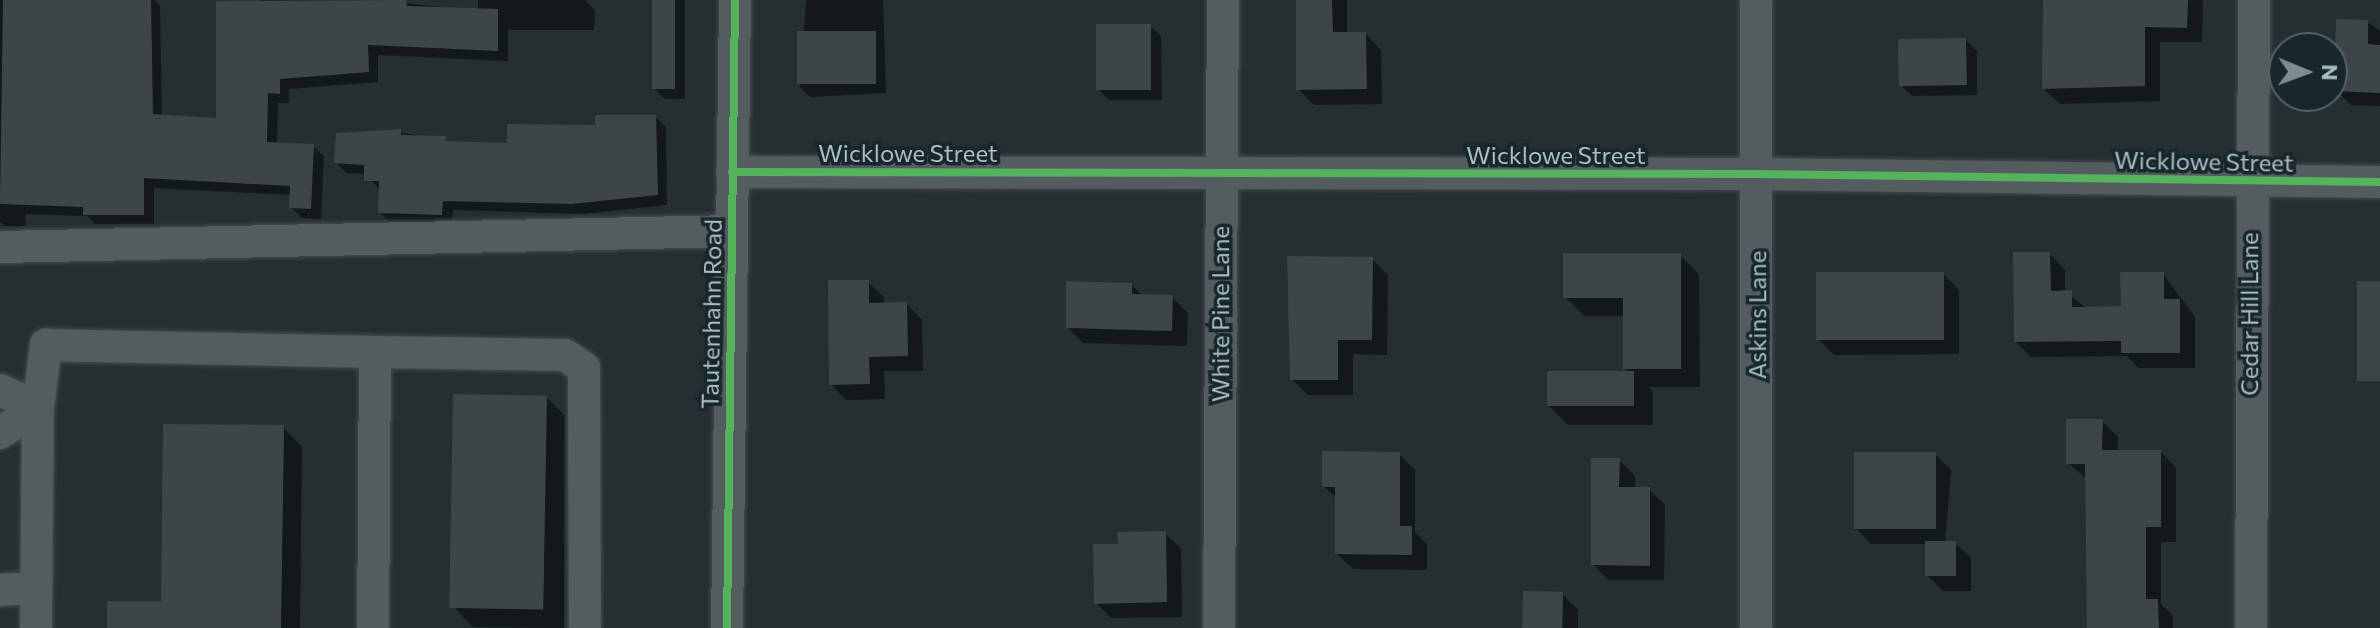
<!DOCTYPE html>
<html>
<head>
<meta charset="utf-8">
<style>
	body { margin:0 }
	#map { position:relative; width:2380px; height:628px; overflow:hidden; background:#252e31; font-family:Commissioner,sans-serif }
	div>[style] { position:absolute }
	.shadow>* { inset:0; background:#0007 }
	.building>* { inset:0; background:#3d4548; transform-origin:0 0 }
	.roads { filter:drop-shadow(0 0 2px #424a4c) drop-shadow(0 0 2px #424a4c) }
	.minor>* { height:32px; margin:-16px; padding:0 16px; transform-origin:16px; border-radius:16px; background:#545c60 }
	.cycleway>* { height:8px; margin:-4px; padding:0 4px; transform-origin:4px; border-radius:4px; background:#56b35d }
	span { translate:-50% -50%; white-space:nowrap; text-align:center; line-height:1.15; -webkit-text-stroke:7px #18272c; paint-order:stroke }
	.street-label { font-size:24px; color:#acbec5 }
	.north { position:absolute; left:2268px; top:32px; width:80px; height:80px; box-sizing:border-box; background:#18272c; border:2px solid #536369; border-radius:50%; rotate:91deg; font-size:22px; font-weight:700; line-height:32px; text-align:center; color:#acbec5 }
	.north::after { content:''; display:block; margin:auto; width:28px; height:36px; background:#7d8c91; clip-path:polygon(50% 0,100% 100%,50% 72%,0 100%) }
</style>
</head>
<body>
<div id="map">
	<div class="shadow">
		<i style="clip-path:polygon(0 0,155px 0,160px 6px,162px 117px,218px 120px,260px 0,377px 0,478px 11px,478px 0,585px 0,595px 10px,594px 30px,508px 30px,508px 61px,378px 55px,378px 82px,289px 89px,289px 103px,278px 103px,277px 144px,313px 146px,324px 156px,321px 219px,302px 218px,291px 207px,291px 195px,154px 188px,154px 224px,95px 224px,87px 216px,25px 214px,26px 226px,5px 226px,0 222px)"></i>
		<i style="clip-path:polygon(654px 0,685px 0,685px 99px,665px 99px,654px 88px)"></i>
		<i style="clip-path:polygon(806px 0,883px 0,886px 93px,810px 97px,800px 87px)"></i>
		<i style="clip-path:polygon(1298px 0,1347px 0,1347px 34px,1366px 34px,1381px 50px,1382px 104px,1314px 105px,1298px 89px)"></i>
		<i style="clip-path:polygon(2045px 0,2203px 0,2202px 42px,2160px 42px,2160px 101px,2060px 104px,2044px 89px)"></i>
		<i style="clip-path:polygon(2367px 22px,2380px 31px,2380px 106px,2351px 105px,2336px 90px)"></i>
		<i style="clip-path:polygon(1150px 26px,1161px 36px,1162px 100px,1109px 100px,1098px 89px)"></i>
		<i style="clip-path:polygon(1966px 40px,1977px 51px,1977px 95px,1912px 96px,1901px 85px)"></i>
		<i style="clip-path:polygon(656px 117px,666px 127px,667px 205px,583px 214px,453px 210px,452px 225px,391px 223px,380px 212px,381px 191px,366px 174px,346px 173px,336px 162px,400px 132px,450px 143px,509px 145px)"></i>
		<i style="clip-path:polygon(2050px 254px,2065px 270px,2065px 292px,2088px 309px,2123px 308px,2163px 274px,2195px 317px,2195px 368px,2138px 368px,2127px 356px,2031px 357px,2016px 342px)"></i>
		<i style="clip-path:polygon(1680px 255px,1699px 274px,1700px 387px,1648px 387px,1653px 392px,1653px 425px,1568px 425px,1549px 406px,1630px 373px,1625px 368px,1625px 316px,1584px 316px,1565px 297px)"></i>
		<i style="clip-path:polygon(1372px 259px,1388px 275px,1387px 355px,1353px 354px,1353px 395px,1308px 395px,1292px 379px)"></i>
		<i style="clip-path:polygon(1943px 274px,1959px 290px,1959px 354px,1834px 355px,1818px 339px)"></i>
		<i style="clip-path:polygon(868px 282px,884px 297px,884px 305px,907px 304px,922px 320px,923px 371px,884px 371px,885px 399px,846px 400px,831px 384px)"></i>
		<i style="clip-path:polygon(1132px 285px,1143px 296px,1172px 297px,1188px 313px,1187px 346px,1083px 343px,1068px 328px)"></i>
		<i style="clip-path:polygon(546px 397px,565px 416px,564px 628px,473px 627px,454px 607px)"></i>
		<i style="clip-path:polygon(2102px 421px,2118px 437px,2117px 452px,2161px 452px,2176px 468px,2176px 542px,2161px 542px,2161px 604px,2173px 616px,2173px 628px,2089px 628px,2087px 479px,2068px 463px)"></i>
		<i style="clip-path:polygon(283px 427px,302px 447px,300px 628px,109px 628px,163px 603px)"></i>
		<i style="clip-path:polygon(1399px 454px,1415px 470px,1415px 532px,1427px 544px,1427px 570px,1353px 569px,1337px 554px,1337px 499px,1324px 486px)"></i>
		<i style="clip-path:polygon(1935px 454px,1951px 470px,1945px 543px,1955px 543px,1971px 558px,1971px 591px,1943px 591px,1927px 575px,1927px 544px,1871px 544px,1856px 528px)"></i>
		<i style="clip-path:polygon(1619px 460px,1635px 476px,1635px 489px,1649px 489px,1665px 505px,1664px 580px,1608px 580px,1593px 564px)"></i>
		<i style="clip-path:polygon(1165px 533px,1181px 549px,1182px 617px,1111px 618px,1096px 603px,1120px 546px)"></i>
		<i style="clip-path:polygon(1562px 594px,1578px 610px,1578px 628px,1524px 628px)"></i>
	</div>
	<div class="building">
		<i style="clip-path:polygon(3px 0,151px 0,153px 114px,216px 118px,216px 1px,406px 0,407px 6px,498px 9px,498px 51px,368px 45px,369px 72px,280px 79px,280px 94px,268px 93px,267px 142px,314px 144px,311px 209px,289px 208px,290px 186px,144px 178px,144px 215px,83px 215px,83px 207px,0 204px)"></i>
		<i style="left:652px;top:0;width:23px;height:89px"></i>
		<i style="clip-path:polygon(1296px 0,1332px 0,1333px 32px,1366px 32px,1367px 89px,1296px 90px)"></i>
		<i style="clip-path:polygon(2043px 0,2188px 0,2187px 28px,2145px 27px,2145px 86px,2042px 89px)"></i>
		<i style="clip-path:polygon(2336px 19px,2368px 20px,2368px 44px,2380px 45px,2380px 93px,2334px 91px)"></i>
		<i style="left:1096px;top:24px;width:55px;height:66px"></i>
		<i style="left:876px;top:31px;width:53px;height:79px;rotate:90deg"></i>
		<i style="left:1966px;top:38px;width:47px;height:68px;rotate:89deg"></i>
		<i style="clip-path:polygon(595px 115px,656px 115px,658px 195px,571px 204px,443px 201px,442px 215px,378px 213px,379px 181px,364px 181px,364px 165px,334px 163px,336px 133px,401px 129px,401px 135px,446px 136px,446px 141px,507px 143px,507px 124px,595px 125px)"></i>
		<i style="clip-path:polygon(2013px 252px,2050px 252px,2051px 291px,2072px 290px,2072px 307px,2121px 306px,2120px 272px,2164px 272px,2164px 299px,2180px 299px,2180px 353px,2121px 353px,2121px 341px,2014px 342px)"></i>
		<i style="clip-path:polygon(1563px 253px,1681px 253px,1681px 369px,1623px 369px,1623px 298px,1563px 298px)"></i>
		<i style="clip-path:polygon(1287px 256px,1373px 257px,1372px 340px,1338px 340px,1338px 380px,1290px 380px)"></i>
		<i style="left:1816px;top:272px;width:128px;height:68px"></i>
		<i style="clip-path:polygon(828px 280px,869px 280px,869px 303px,907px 302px,908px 356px,869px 357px,870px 384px,829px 385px)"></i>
		<i style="clip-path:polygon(1066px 281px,1132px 283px,1132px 294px,1173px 295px,1172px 331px,1066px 328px)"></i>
		<i style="left:2380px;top:281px;width:100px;height:23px;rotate:90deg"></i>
		<i style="left:1547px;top:371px;width:87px;height:35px"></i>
		<i style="left:453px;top:394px;width:94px;height:214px;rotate:1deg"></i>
		<i style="clip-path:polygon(2066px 419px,2103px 419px,2102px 450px,2161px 450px,2161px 527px,2146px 527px,2146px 599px,2158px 599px,2159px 628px,2087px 628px,2085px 464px,2066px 464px)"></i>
		<i style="clip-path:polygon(163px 424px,284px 425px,281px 628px,107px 628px,107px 601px,161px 601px)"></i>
		<i style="clip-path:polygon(1322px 451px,1400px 452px,1400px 526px,1412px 526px,1412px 555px,1335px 554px,1335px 487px,1322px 487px)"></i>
		<i style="left:1854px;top:452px;width:82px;height:77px"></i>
		<i style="clip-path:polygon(1591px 458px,1620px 458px,1619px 487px,1650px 487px,1650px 566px,1591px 565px)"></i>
		<i style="clip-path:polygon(1166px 531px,1167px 602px,1094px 604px,1093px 544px,1118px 544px,1117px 532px)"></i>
		<i style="left:1925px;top:541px;width:31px;height:35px"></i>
		<i style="left:1523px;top:591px;width:40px;height:37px;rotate:1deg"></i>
	</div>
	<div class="roads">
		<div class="minor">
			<i style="left:732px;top:172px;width:1025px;rotate:0.11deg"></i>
			<i style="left:1757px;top:174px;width:623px;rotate:0.74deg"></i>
			<i style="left:0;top:247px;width:732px;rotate:-1.25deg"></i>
			<i style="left:375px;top:352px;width:190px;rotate:0.9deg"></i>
			<i style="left:565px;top:355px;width:23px;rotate:34deg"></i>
			<i style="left:584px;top:368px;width:260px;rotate:89.8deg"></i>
			<i style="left:0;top:390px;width:42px;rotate:25.3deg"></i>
			<i style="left:0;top:433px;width:45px;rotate:-33.3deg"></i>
			<i style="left:0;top:590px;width:36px;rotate:-3deg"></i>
			<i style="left:36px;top:628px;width:220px;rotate:-89.5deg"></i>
			<i style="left:38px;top:408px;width:64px;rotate:-82.8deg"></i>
			<i style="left:46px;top:345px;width:329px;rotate:1.2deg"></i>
			<i style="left:375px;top:352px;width:276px;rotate:90.4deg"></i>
			<i style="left:727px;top:628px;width:628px;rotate:-89.27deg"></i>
			<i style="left:1219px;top:628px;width:628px;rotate:-89.64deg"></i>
			<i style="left:1756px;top:628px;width:626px;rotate:-90deg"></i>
			<i style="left:2251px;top:628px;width:628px;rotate:-89.73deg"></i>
		</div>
	</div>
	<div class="cycleway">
		<i style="left:732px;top:172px;width:1025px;rotate:0.11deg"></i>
		<i style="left:1757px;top:174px;width:623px;rotate:0.74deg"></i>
		<i style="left:727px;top:628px;width:628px;rotate:-89.27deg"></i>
	</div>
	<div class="street-label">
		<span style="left:908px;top:153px">Wicklowe Street</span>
		<span style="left:1556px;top:155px">Wicklowe Street</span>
		<span style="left:2204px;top:161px;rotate:1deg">Wicklowe Street</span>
		<span style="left:711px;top:314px;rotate:-89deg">Tautenhahn Road</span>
		<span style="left:1220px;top:314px;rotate:-90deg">White Pine Lane</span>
		<span style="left:2249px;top:314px;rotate:-90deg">Cedar Hill Lane</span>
		<span style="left:1757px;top:315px;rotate:-90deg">Askins Lane</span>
	</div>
	<div class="north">N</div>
</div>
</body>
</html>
